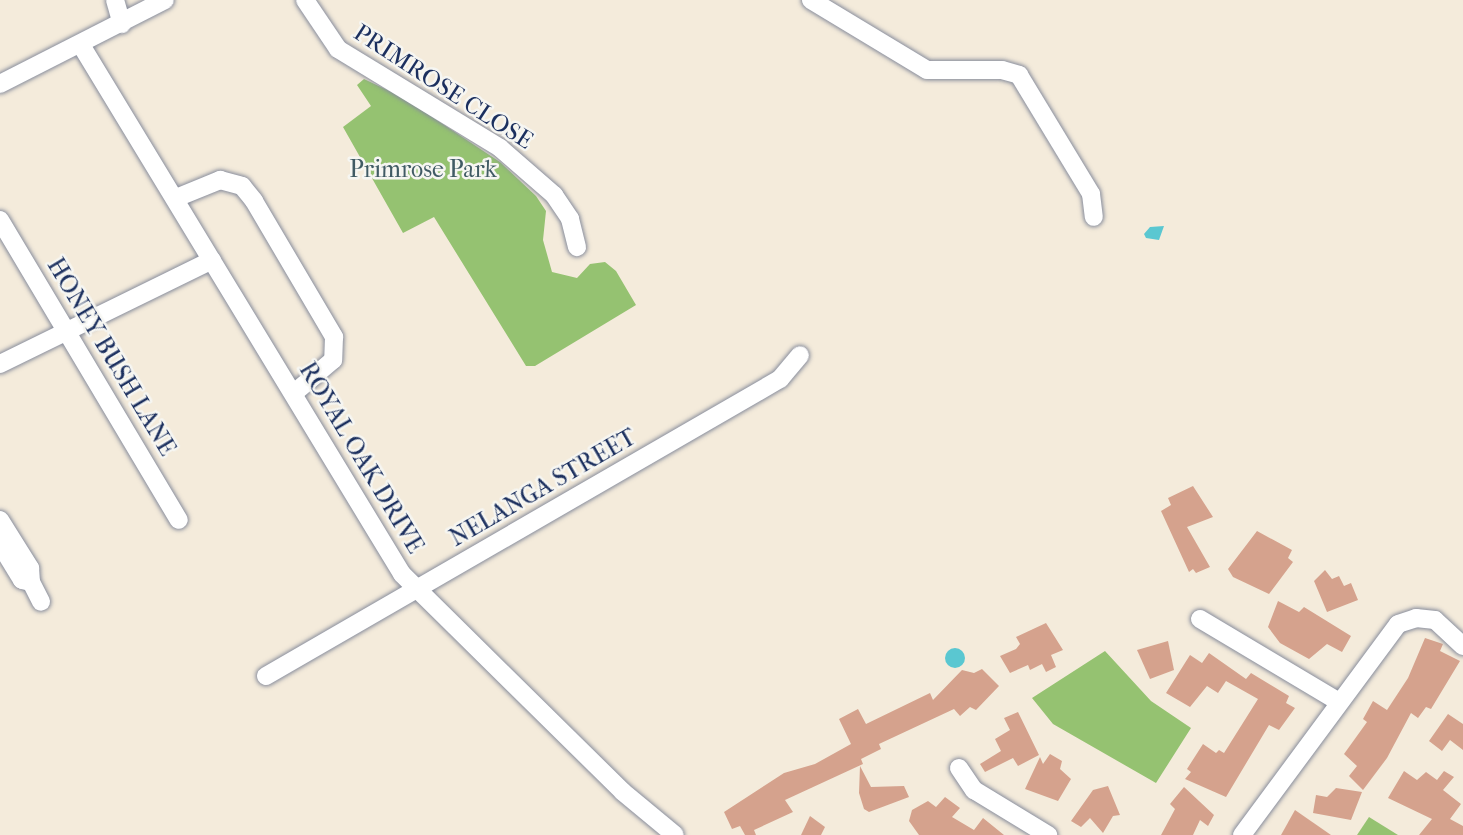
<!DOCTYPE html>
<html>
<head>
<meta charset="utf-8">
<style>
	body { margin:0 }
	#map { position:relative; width:1463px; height:835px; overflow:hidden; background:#f4ebdb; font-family:"IM FELL French Canon",serif }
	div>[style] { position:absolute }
	.green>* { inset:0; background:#95c271 }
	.water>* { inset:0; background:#5ac7d1 }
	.round { border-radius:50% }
	.building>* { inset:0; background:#d5a28d }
	.roads { filter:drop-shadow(0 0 2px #888d9c) drop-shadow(0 0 2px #888d9c) }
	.street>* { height:18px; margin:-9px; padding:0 9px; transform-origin:9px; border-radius:9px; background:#fff }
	span { translate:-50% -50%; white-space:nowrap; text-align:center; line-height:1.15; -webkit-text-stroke:5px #f6f6f2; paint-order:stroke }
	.street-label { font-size:24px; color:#1b2f5e }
	.park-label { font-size:24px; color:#405b64 }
</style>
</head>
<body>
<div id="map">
	<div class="green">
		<i style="clip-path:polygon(364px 79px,402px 97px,500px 162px,536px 196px,546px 211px,543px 240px,552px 272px,577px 278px,590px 264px,605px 262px,616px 271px,636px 305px,535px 366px,526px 366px,434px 217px,403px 233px,343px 127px,371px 106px,357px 85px)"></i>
		<i style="clip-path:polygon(1105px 651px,1151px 701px,1191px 728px,1156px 783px,1053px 724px,1032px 698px)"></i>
		<i style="clip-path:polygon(1369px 817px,1398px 835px,1357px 835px)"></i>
	</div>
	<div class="water">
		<i style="clip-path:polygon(1164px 226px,1159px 240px,1146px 238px,1144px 234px,1150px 227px)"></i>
		<i class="round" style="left:945px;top:648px;width:20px;height:20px"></i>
	</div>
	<div class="building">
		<i style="clip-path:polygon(1193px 486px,1213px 517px,1187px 527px,1210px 567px,1196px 573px,1193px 569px,1189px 572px,1161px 511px,1171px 505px,1168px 498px)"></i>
		<i style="clip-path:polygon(1257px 531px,1292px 550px,1288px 558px,1293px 562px,1269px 594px,1233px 577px,1228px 569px)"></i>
		<i style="clip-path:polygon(1325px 570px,1332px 579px,1339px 576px,1344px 586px,1351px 583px,1358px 600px,1327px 612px,1314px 581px)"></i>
		<i style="clip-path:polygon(1278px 601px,1299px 612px,1304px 607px,1351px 636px,1342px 652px,1327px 644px,1309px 659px,1280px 643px,1268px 627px)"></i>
		<i style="clip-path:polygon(1046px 623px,1063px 650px,1051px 655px,1056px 667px,1046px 672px,1042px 664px,1030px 670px,1028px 665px,1010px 673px,1000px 656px,1016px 649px,1020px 644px,1016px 637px)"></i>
		<i style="clip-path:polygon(1425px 638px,1443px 644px,1440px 651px,1460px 661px,1431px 709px,1426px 707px,1418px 718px,1411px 713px,1387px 758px,1363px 790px,1349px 776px,1357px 766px,1344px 754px,1367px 722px,1363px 719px,1373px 701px,1387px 710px,1408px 678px)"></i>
		<i style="clip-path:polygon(1168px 641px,1174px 670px,1150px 679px,1137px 650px)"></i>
		<i style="clip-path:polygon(1209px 653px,1246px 679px,1251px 673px,1289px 696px,1286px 703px,1295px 708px,1279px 730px,1269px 725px,1226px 797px,1185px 779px,1191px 772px,1187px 769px,1203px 744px,1216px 753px,1219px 750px,1224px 753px,1258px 699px,1226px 681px,1218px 693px,1207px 686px,1190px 707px,1166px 693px,1190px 655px,1202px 663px)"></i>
		<i style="clip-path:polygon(982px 669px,999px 686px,976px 710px,970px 707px,960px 716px,954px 709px,879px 744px,881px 749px,861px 759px,863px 764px,785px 800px,793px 812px,754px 830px,756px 835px,745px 835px,740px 826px,732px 829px,724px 812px,784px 773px,815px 764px,851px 744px,839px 719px,858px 709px,866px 724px,930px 693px,933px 700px,962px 670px,974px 673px)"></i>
		<i style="clip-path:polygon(1018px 712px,1039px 755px,1018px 766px,1013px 758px,985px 772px,980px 764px,1001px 751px,995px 739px,1010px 730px,1004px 718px)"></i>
		<i style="clip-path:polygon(1448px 714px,1463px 724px,1463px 750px,1450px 740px,1442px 751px,1429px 741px)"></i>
		<i style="clip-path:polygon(1050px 754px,1062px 761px,1060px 769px,1071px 779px,1058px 801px,1025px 789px,1040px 757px,1043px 764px)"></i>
		<i style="clip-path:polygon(860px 766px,871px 787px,904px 786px,909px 797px,869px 812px,864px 809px,859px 793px)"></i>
		<i style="clip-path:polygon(1404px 771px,1417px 780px,1426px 772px,1437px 780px,1444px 771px,1454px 777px,1443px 790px,1461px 804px,1450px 819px,1463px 826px,1463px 835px,1419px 835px,1432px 819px,1388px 798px)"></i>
		<i style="clip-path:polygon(1108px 786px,1120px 815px,1113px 816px,1103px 833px,1090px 818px,1081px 827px,1071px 821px,1093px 790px)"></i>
		<i style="clip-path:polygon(1184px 787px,1214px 815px,1208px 826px,1200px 820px,1193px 835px,1161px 835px,1175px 809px,1170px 804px)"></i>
		<i style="clip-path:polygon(1336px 788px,1362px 792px,1351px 820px,1313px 813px,1316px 795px,1327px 797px)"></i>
		<i style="clip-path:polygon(945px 797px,960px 808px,952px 817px,974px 830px,983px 818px,1004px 835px,919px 835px,909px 821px,912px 810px,928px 801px,936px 807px)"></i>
		<i style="clip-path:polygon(1295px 810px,1331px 835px,1281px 835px)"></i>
		<i style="clip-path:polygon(810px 816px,825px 827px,821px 835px,801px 835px)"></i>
	</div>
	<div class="roads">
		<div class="street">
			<i style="left:115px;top:0;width:25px;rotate:74deg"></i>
			<i style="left:305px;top:0;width:59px;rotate:56deg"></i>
			<i style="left:338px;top:49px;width:190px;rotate:31.4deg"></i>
			<i style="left:500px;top:148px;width:72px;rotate:41deg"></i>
			<i style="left:554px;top:195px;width:29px;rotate:56deg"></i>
			<i style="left:570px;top:219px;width:29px;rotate:76deg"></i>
			<i style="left:811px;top:0;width:135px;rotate:31.1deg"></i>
			<i style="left:927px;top:70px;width:75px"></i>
			<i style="left:1002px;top:70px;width:18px;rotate:16deg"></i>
			<i style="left:1019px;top:75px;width:139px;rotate:58.8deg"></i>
			<i style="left:1091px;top:194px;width:23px;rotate:83deg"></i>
			<i style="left:81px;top:45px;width:619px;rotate:58.75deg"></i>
			<i style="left:402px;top:574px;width:310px;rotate:44.6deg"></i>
			<i style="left:623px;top:792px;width:67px;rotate:39.6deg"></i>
			<i style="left:0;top:84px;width:185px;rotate:-27deg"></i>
			<i style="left:176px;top:198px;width:48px;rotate:-22.2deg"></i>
			<i style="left:220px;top:180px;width:23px;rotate:15deg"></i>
			<i style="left:242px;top:186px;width:19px;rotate:51deg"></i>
			<i style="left:254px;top:201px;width:158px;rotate:59.5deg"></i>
			<i style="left:334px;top:337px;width:23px;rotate:92deg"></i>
			<i style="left:333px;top:360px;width:52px;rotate:139.6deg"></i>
			<i style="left:0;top:220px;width:349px;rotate:59.2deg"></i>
			<i style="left:0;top:364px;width:236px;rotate:-26.1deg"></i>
			<i style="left:0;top:520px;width:57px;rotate:58deg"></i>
			<i style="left:30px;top:568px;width:14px;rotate:86deg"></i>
			<i style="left:31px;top:582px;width:22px;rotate:63deg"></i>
			<i style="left:0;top:544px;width:42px;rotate:58.6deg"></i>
			<i style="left:22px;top:580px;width:9px;rotate:13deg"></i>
			<i style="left:1200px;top:619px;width:162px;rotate:30.8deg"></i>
			<i style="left:266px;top:676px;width:594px;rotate:-30.02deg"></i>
			<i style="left:780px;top:379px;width:31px;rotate:-50deg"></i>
			<i style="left:959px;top:768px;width:27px;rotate:56deg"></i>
			<i style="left:974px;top:790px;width:87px;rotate:31.3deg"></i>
			<i style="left:1242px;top:835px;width:262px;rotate:-53.5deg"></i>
			<i style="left:1398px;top:624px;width:19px;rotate:-18deg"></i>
			<i style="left:1416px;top:618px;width:19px;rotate:6deg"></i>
			<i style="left:1435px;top:620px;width:38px;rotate:43deg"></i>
		</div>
	</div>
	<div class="street-label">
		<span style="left:443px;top:87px;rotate:33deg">PRIMROSE CLOSE</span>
		<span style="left:111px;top:357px;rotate:59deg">HONEY BUSH LANE</span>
		<span style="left:361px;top:458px;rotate:59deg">ROYAL OAK DRIVE</span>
		<span style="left:543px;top:488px;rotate:-30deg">NELANGA STREET</span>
	</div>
	<div class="park-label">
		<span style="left:423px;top:170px">Primrose Park</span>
	</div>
</div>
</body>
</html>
